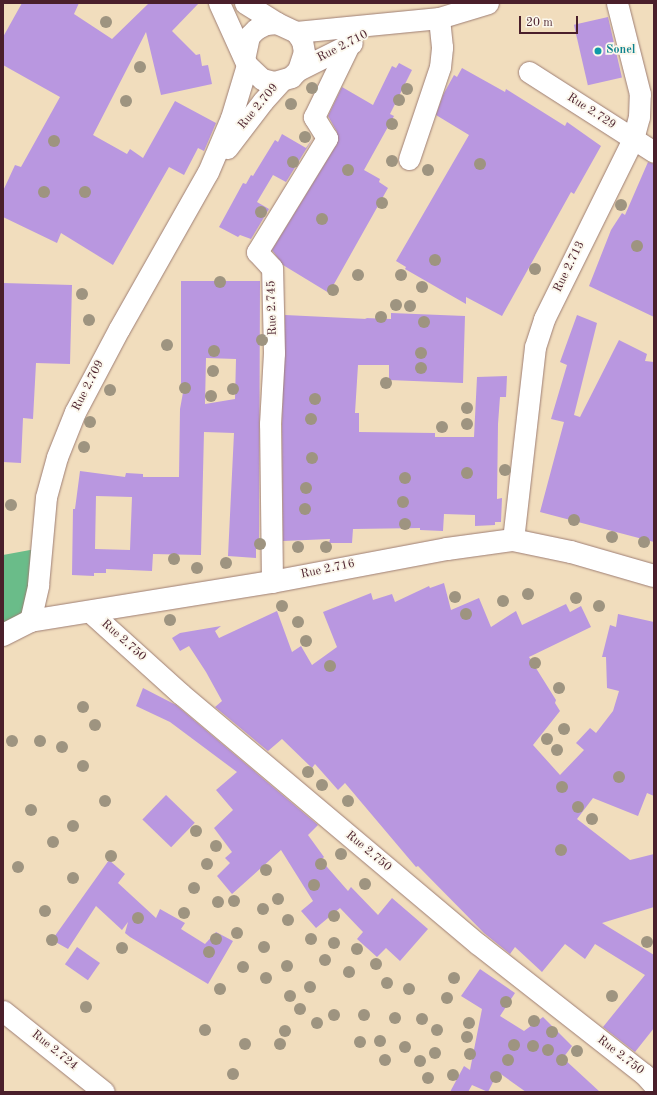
<!DOCTYPE html>
<html>
<head>
<meta charset="utf-8">
<style>
	body { margin:0 }
	#map { position:relative; width:657px; height:1095px; overflow:hidden; background:#f1ddbd; font-family:"Old Standard TT",serif }
	div>[style] { position:absolute }
	.forest>* { inset:0; background:#6abc89 }
	.building>* { inset:0; background:#b997e0; transform-origin:0 0 }
	.roads { filter:drop-shadow(0 0 1px #9e7e74) drop-shadow(0 0 1px #9e7e74) }
	.minor>* { height:21px; margin:-10.5px; padding:0 10.5px; transform-origin:10.5px; border-radius:10.5px; background:#fff }
	.secondary>* { height:22px; margin:-11px; padding:0 11px; transform-origin:11px; border-radius:11px; background:#fff }
	.trees>* { width:12px; height:12px; margin:-6px; border-radius:50%; background:#9e9480 }
	.dots>* { width:11px; height:11px; translate:-50% -50%; box-sizing:border-box; border:2px solid #fbf7ec; border-radius:50% }
	span { translate:-50% -50%; white-space:nowrap; text-align:center; line-height:1.15; -webkit-text-stroke:3.5px #fbf7ec; paint-order:stroke }
	.street-label { font-size:12px; color:#4a1f2b }
	.culture-label { font-size:12px; color:#0d838f; font-weight:700 }
	.left { translate:0 -50%; text-align:left }
	.frame { position:absolute; inset:0; border:4px solid #4a1f2b; pointer-events:none }
	.scale { position:absolute; left:519px; top:16px; width:59px; height:18px; box-sizing:border-box; border:2px solid #4a1f2b; border-top:0; padding-left:5px; font-size:12px; line-height:14px; white-space:nowrap; color:#4a1f2b; -webkit-text-stroke:3px #fbf7ec; paint-order:stroke }
</style>
</head>
<body>
<div id="map">
	<div class="forest">
		<i style="clip-path:polygon(41px 548px,30px 621px,3px 635px,3px 555px)"></i>
	</div>
	<div class="building">
		<i style="clip-path:polygon(22px 3px,79px 3px,74px 14px,112px 39px,149px 3px,199px 3px,172px 31px,196px 55px,200px 54px,202px 66px,208px 65px,212px 84px,161px 95px,146px 32px,93px 135px,127px 154px,130px 149px,143px 158px,175px 101px,216px 123px,204px 151px,198px 148px,184px 175px,169px 167px,113px 265px,61px 233px,57px 243px,3px 217px,3px 191px,15px 165px,21px 167px,60px 97px,3px 65px,3px 37px)"></i>
		<i style="left:608px;top:17px;width:62px;height:35px;rotate:77deg"></i>
		<i style="clip-path:polygon(399px 63px,412px 70px,390px 114px,394px 116px,364px 170px,380px 179px,379px 182px,388px 188px,329px 293px,283px 265px,272px 250px,337px 144px,337px 132px,328px 116px,342px 87px,373px 105px,392px 66px,396px 68px)"></i>
		<i style="clip-path:polygon(462px 68px,505px 92px,506px 89px,565px 126px,567px 122px,601px 146px,574px 194px,571px 192px,502px 316px,466px 297px,466px 304px,405px 269px,406px 267px,396px 261px,469px 135px,436px 115px,443px 95px,454px 75px,457px 77px)"></i>
		<i style="clip-path:polygon(282px 134px,306px 148px,313px 138px,286px 182px,273px 175px,257px 202px,269px 209px,251px 239px,240px 235px,238px 237px,219px 227px,243px 183px,246px 184px,251px 175px,253px 176px,275px 140px,278px 142px)"></i>
		<i style="clip-path:polygon(648px 162px,654px 164px,654px 317px,589px 286px,611px 230px,622px 213px,625px 215px)"></i>
		<i style="clip-path:polygon(evenodd,181px 281px,260px 281px,259px 542px,256px 542px,256px 558px,228px 556px,234px 433px,204px 432px,201px 555px,153px 554px,152px 571px,106px 569px,106px 573px,94px 573px,94px 576px,72px 575px,73px 509px,75px 509px,80px 471px,125px 477px,126px 473px,143px 474px,143px 477px,179px 477px,180px 409px,184px 387px,181px 387px,181px 281px,206px 358px,236px 359px,235px 399px,205px 404px,206px 358px,181px 281px,96px 496px,132px 497px,130px 550px,95px 549px,96px 496px)"></i>
		<i style="clip-path:polygon(3px 283px,72px 285px,70px 364px,36px 363px,33px 419px,23px 418px,21px 463px,3px 462px)"></i>
		<i style="clip-path:polygon(391px 313px,465px 316px,463px 383px,389px 380px,389px 365px,358px 365px,355px 413px,359px 413px,359px 432px,435px 433px,435px 437px,474px 437px,477px 377px,507px 376px,506px 397px,500px 397px,498px 424px,497px 499px,502px 498px,501px 522px,495px 522px,495px 525px,475px 526px,475px 515px,444px 514px,443px 531px,420px 530px,420px 528px,353px 529px,352px 543px,329px 543px,330px 539px,283px 541px,282px 424px,285px 315px,367px 319px,365px 318px,391px 319px)"></i>
		<i style="clip-path:polygon(577px 315px,597px 323px,574px 415px,580px 417px,619px 340px,647px 354px,645px 361px,654px 362px,654px 542px,540px 512px,564px 422px,551px 419px,567px 365px,560px 362px)"></i>
		<i style="clip-path:polygon(444px 583px,451px 610px,479px 598px,491px 627px,516px 611px,522px 625px,566px 604px,570px 612px,581px 606px,591px 627px,529px 657px,556px 700px,555px 703px,560px 711px,533px 745px,560px 775px,584px 750px,576px 743px,590px 728px,596px 733px,613px 711px,619px 691px,607px 688px,606px 657px,602px 657px,610px 625px,616px 627px,618px 614px,654px 622px,654px 796px,647px 793px,638px 816px,593px 798px,577px 819px,630px 860px,654px 854px,654px 907px,602px 923px,654px 955px,654px 1028px,635px 1052px,603px 1027px,645px 975px,595px 944px,585px 959px,565px 944px,542px 972px,515px 947px,510px 954px,484px 933px,418px 866px,416px 867px,345px 783px,338px 790px,315px 764px,312px 768px,282px 739px,268px 751px,215px 707px,222px 701px,206px 672px,189px 646px,180px 651px,172px 638px,180px 633px,221px 626px,215px 631px,219px 638px,277px 611px,292px 652px,301px 646px,312px 665px,337px 647px,323px 612px,371px 593px,373px 600px,392px 594px,395px 602px,429px 586px,430px 588px)"></i>
		<i style="clip-path:polygon(143px 688px,176px 705px,318px 825px,308px 835px,324px 857px,321px 860px,348px 891px,351px 887px,378px 915px,392px 898px,428px 929px,400px 961px,386px 948px,377px 957px,357px 939px,363px 932px,340px 908px,316px 928px,301px 911px,313px 901px,281px 850px,232px 894px,217px 876px,230px 863px,225px 858px,232px 852px,214px 828px,233px 810px,216px 790px,237px 772px,170px 722px,136px 706px)"></i>
		<i style="left:166px;top:795px;width:40px;height:34px;rotate:44deg"></i>
		<i style="clip-path:polygon(109px 860px,125px 874px,118px 883px,156px 918px,160px 909px,185px 923px,181px 929px,205px 944px,216px 932px,233px 941px,208px 984px,130px 937px,125px 933px,128px 922px,122px 930px,96px 906px,68px 949px,52px 940px)"></i>
		<i style="left:77px;top:947px;width:28px;height:21px;rotate:35deg"></i>
		<i style="clip-path:polygon(480px 969px,515px 993px,500px 1016px,524px 1031px,543px 1017px,572px 1046px,563px 1058px,600px 1092px,526px 1092px,498px 1072px,488px 1092px,472px 1085px,468px 1092px,450px 1092px,464px 1066px,470px 1070px,482px 1009px,461px 996px)"></i>
	</div>
	<div class="roads">
		<div class="minor">
			<i style="left:219px;top:3px;width:68px;rotate:65.7deg"></i>
			<i style="left:247px;top:65px;width:21px;rotate:43deg"></i>
			<i style="left:262px;top:79px;width:12px;rotate:14deg"></i>
			<i style="left:274px;top:82px;width:18px;rotate:-16deg"></i>
			<i style="left:291px;top:77px;width:10px;rotate:-45deg"></i>
			<i style="left:298px;top:70px;width:19px;rotate:-72deg"></i>
			<i style="left:304px;top:52px;width:11px;rotate:-100deg"></i>
			<i style="left:302px;top:41px;width:11px;rotate:-124deg"></i>
			<i style="left:296px;top:32px;width:21px;rotate:-155deg"></i>
			<i style="left:277px;top:23px;width:11px;rotate:175deg"></i>
			<i style="left:266px;top:24px;width:11px;rotate:153deg"></i>
			<i style="left:256px;top:29px;width:10px;rotate:135deg"></i>
			<i style="left:249px;top:36px;width:19px;rotate:102deg"></i>
			<i style="left:245px;top:3px;width:38px;rotate:32deg"></i>
			<i style="left:296px;top:32px;width:144px;rotate:-5.6deg"></i>
			<i style="left:439px;top:18px;width:51px;rotate:-17deg"></i>
			<i style="left:298px;top:70px;width:60px;rotate:-26.6deg"></i>
			<i style="left:529px;top:72px;width:148px;rotate:32.6deg"></i>
			<i style="left:227px;top:148px;width:59px;rotate:-52.5deg"></i>
			<i style="left:263px;top:101px;width:27px;rotate:-48deg"></i>
			<i style="left:409px;top:159px;width:97px;rotate:-71.4deg"></i>
			<i style="left:440px;top:67px;width:20px;rotate:-84deg"></i>
			<i style="left:442px;top:47px;width:29px;rotate:-96deg"></i>
			<i style="left:513px;top:540px;width:194px;rotate:-83.5deg"></i>
			<i style="left:535px;top:347px;width:29px;rotate:-72deg"></i>
			<i style="left:544px;top:319px;width:201px;rotate:-63.7deg"></i>
			<i style="left:633px;top:139px;width:23px;rotate:-75deg"></i>
			<i style="left:639px;top:117px;width:23px;rotate:-88deg"></i>
			<i style="left:640px;top:94px;width:94px;rotate:-104.2deg"></i>
			<i style="left:272px;top:582px;width:158px;rotate:-90.7deg"></i>
			<i style="left:270px;top:424px;width:71px;rotate:-86.8deg"></i>
			<i style="left:274px;top:353px;width:85px;rotate:-91.3deg"></i>
			<i style="left:272px;top:268px;width:22px;rotate:-133deg"></i>
			<i style="left:257px;top:252px;width:134px;rotate:-58.4deg"></i>
			<i style="left:327px;top:138px;width:25px;rotate:-122deg"></i>
			<i style="left:314px;top:117px;width:80px;rotate:-64.1deg"></i>
			<i style="left:89px;top:611px;width:124px;rotate:42.1deg"></i>
			<i style="left:181px;top:694px;width:388px;rotate:40.1deg"></i>
			<i style="left:478px;top:944px;width:211px;rotate:38.1deg"></i>
			<i style="left:644px;top:1074px;width:15px;rotate:48deg"></i>
			<i style="left:30px;top:621px;width:37px;rotate:-77deg"></i>
			<i style="left:38px;top:585px;width:88px;rotate:-84.8deg"></i>
			<i style="left:46px;top:497px;width:41px;rotate:-74.6deg"></i>
			<i style="left:57px;top:457px;width:48px;rotate:-68.2deg"></i>
			<i style="left:75px;top:412px;width:94px;rotate:-62.1deg"></i>
			<i style="left:119px;top:329px;width:180px;rotate:-60.5deg"></i>
			<i style="left:208px;top:172px;width:59px;rotate:-66.9deg"></i>
			<i style="left:231px;top:118px;width:55px;rotate:-73.2deg"></i>
			<i style="left:3px;top:1011px;width:129px;rotate:38.7deg"></i>
		</div>
		<div class="secondary">
			<i style="left:3px;top:635px;width:30px;rotate:-27deg"></i>
			<i style="left:30px;top:621px;width:245px;rotate:-9.2deg"></i>
			<i style="left:272px;top:582px;width:178px;rotate:-10.7deg"></i>
			<i style="left:447px;top:549px;width:67px;rotate:-7.8deg"></i>
			<i style="left:513px;top:540px;width:59px;rotate:11.7deg"></i>
			<i style="left:571px;top:552px;width:86px;rotate:16.1deg"></i>
		</div>
	</div>
	<div class="trees">
		<i style="left:106px;top:22px"></i>
		<i style="left:140px;top:67px"></i>
		<i style="left:312px;top:88px"></i>
		<i style="left:407px;top:89px"></i>
		<i style="left:399px;top:100px"></i>
		<i style="left:126px;top:101px"></i>
		<i style="left:291px;top:104px"></i>
		<i style="left:392px;top:124px"></i>
		<i style="left:305px;top:137px"></i>
		<i style="left:54px;top:141px"></i>
		<i style="left:392px;top:161px"></i>
		<i style="left:293px;top:162px"></i>
		<i style="left:480px;top:164px"></i>
		<i style="left:348px;top:170px"></i>
		<i style="left:428px;top:170px"></i>
		<i style="left:44px;top:192px"></i>
		<i style="left:85px;top:192px"></i>
		<i style="left:382px;top:203px"></i>
		<i style="left:621px;top:205px"></i>
		<i style="left:261px;top:212px"></i>
		<i style="left:322px;top:219px"></i>
		<i style="left:637px;top:246px"></i>
		<i style="left:435px;top:260px"></i>
		<i style="left:535px;top:269px"></i>
		<i style="left:358px;top:275px"></i>
		<i style="left:401px;top:275px"></i>
		<i style="left:220px;top:282px"></i>
		<i style="left:422px;top:287px"></i>
		<i style="left:333px;top:290px"></i>
		<i style="left:82px;top:294px"></i>
		<i style="left:396px;top:305px"></i>
		<i style="left:410px;top:306px"></i>
		<i style="left:381px;top:317px"></i>
		<i style="left:89px;top:320px"></i>
		<i style="left:424px;top:322px"></i>
		<i style="left:262px;top:340px"></i>
		<i style="left:167px;top:345px"></i>
		<i style="left:214px;top:351px"></i>
		<i style="left:421px;top:353px"></i>
		<i style="left:421px;top:368px"></i>
		<i style="left:213px;top:371px"></i>
		<i style="left:386px;top:383px"></i>
		<i style="left:185px;top:388px"></i>
		<i style="left:233px;top:389px"></i>
		<i style="left:110px;top:390px"></i>
		<i style="left:211px;top:396px"></i>
		<i style="left:315px;top:399px"></i>
		<i style="left:467px;top:408px"></i>
		<i style="left:311px;top:419px"></i>
		<i style="left:90px;top:422px"></i>
		<i style="left:467px;top:424px"></i>
		<i style="left:442px;top:427px"></i>
		<i style="left:84px;top:447px"></i>
		<i style="left:312px;top:458px"></i>
		<i style="left:505px;top:470px"></i>
		<i style="left:467px;top:473px"></i>
		<i style="left:405px;top:478px"></i>
		<i style="left:306px;top:488px"></i>
		<i style="left:403px;top:502px"></i>
		<i style="left:11px;top:505px"></i>
		<i style="left:305px;top:509px"></i>
		<i style="left:574px;top:520px"></i>
		<i style="left:405px;top:524px"></i>
		<i style="left:612px;top:537px"></i>
		<i style="left:644px;top:542px"></i>
		<i style="left:260px;top:544px"></i>
		<i style="left:298px;top:547px"></i>
		<i style="left:326px;top:547px"></i>
		<i style="left:174px;top:559px"></i>
		<i style="left:226px;top:563px"></i>
		<i style="left:197px;top:568px"></i>
		<i style="left:528px;top:594px"></i>
		<i style="left:455px;top:597px"></i>
		<i style="left:576px;top:598px"></i>
		<i style="left:503px;top:601px"></i>
		<i style="left:282px;top:606px"></i>
		<i style="left:599px;top:606px"></i>
		<i style="left:466px;top:614px"></i>
		<i style="left:170px;top:620px"></i>
		<i style="left:298px;top:622px"></i>
		<i style="left:306px;top:641px"></i>
		<i style="left:535px;top:663px"></i>
		<i style="left:330px;top:666px"></i>
		<i style="left:559px;top:688px"></i>
		<i style="left:83px;top:707px"></i>
		<i style="left:95px;top:725px"></i>
		<i style="left:564px;top:729px"></i>
		<i style="left:547px;top:739px"></i>
		<i style="left:12px;top:741px"></i>
		<i style="left:40px;top:741px"></i>
		<i style="left:62px;top:747px"></i>
		<i style="left:557px;top:750px"></i>
		<i style="left:83px;top:766px"></i>
		<i style="left:308px;top:772px"></i>
		<i style="left:619px;top:777px"></i>
		<i style="left:322px;top:785px"></i>
		<i style="left:562px;top:787px"></i>
		<i style="left:105px;top:801px"></i>
		<i style="left:348px;top:801px"></i>
		<i style="left:578px;top:807px"></i>
		<i style="left:31px;top:810px"></i>
		<i style="left:592px;top:819px"></i>
		<i style="left:73px;top:826px"></i>
		<i style="left:196px;top:831px"></i>
		<i style="left:53px;top:842px"></i>
		<i style="left:216px;top:846px"></i>
		<i style="left:561px;top:850px"></i>
		<i style="left:341px;top:854px"></i>
		<i style="left:111px;top:856px"></i>
		<i style="left:207px;top:864px"></i>
		<i style="left:321px;top:864px"></i>
		<i style="left:18px;top:867px"></i>
		<i style="left:266px;top:870px"></i>
		<i style="left:73px;top:878px"></i>
		<i style="left:365px;top:884px"></i>
		<i style="left:314px;top:885px"></i>
		<i style="left:194px;top:888px"></i>
		<i style="left:278px;top:899px"></i>
		<i style="left:234px;top:901px"></i>
		<i style="left:218px;top:902px"></i>
		<i style="left:263px;top:909px"></i>
		<i style="left:45px;top:911px"></i>
		<i style="left:184px;top:913px"></i>
		<i style="left:334px;top:916px"></i>
		<i style="left:138px;top:918px"></i>
		<i style="left:288px;top:920px"></i>
		<i style="left:237px;top:933px"></i>
		<i style="left:216px;top:939px"></i>
		<i style="left:311px;top:939px"></i>
		<i style="left:52px;top:940px"></i>
		<i style="left:647px;top:942px"></i>
		<i style="left:334px;top:943px"></i>
		<i style="left:264px;top:947px"></i>
		<i style="left:122px;top:948px"></i>
		<i style="left:357px;top:949px"></i>
		<i style="left:209px;top:952px"></i>
		<i style="left:325px;top:960px"></i>
		<i style="left:376px;top:964px"></i>
		<i style="left:287px;top:966px"></i>
		<i style="left:243px;top:967px"></i>
		<i style="left:349px;top:972px"></i>
		<i style="left:266px;top:978px"></i>
		<i style="left:454px;top:978px"></i>
		<i style="left:387px;top:983px"></i>
		<i style="left:310px;top:987px"></i>
		<i style="left:220px;top:989px"></i>
		<i style="left:409px;top:989px"></i>
		<i style="left:290px;top:996px"></i>
		<i style="left:612px;top:996px"></i>
		<i style="left:447px;top:998px"></i>
		<i style="left:506px;top:1002px"></i>
		<i style="left:86px;top:1007px"></i>
		<i style="left:300px;top:1009px"></i>
		<i style="left:334px;top:1015px"></i>
		<i style="left:364px;top:1015px"></i>
		<i style="left:395px;top:1018px"></i>
		<i style="left:422px;top:1019px"></i>
		<i style="left:534px;top:1021px"></i>
		<i style="left:317px;top:1023px"></i>
		<i style="left:469px;top:1023px"></i>
		<i style="left:205px;top:1030px"></i>
		<i style="left:437px;top:1030px"></i>
		<i style="left:285px;top:1031px"></i>
		<i style="left:552px;top:1032px"></i>
		<i style="left:467px;top:1037px"></i>
		<i style="left:380px;top:1041px"></i>
		<i style="left:360px;top:1042px"></i>
		<i style="left:245px;top:1044px"></i>
		<i style="left:280px;top:1044px"></i>
		<i style="left:514px;top:1045px"></i>
		<i style="left:533px;top:1046px"></i>
		<i style="left:405px;top:1047px"></i>
		<i style="left:548px;top:1050px"></i>
		<i style="left:577px;top:1051px"></i>
		<i style="left:435px;top:1053px"></i>
		<i style="left:470px;top:1054px"></i>
		<i style="left:385px;top:1060px"></i>
		<i style="left:508px;top:1060px"></i>
		<i style="left:562px;top:1060px"></i>
		<i style="left:420px;top:1061px"></i>
		<i style="left:233px;top:1074px"></i>
		<i style="left:453px;top:1075px"></i>
		<i style="left:496px;top:1077px"></i>
		<i style="left:428px;top:1078px"></i>
	</div>
	<div class="dots">
		<i style="left:598px;top:51px;background:#0f9aa8"></i>
	</div>
	<div class="street-label">
		<span style="left:343px;top:47px;rotate:-27deg">Rue 2.710</span>
		<span style="left:259px;top:107px;rotate:-50deg">Rue 2.709</span>
		<span style="left:591px;top:112px;rotate:33deg">Rue 2.729</span>
		<span style="left:570px;top:267px;rotate:-64deg">Rue 2.713</span>
		<span style="left:273px;top:308px;rotate:-92deg">Rue 2.745</span>
		<span style="left:89px;top:386px;rotate:-63deg">Rue 2.709</span>
		<span style="left:328px;top:570px;rotate:-12deg">Rue 2.716</span>
		<span style="left:123px;top:641px;rotate:42deg">Rue 2.750</span>
		<span style="left:368px;top:852px;rotate:40deg">Rue 2.750</span>
		<span style="left:54px;top:1051px;rotate:39deg">Rue 2.724</span>
		<span style="left:620px;top:1056px;rotate:38deg">Rue 2.750</span>
	</div>
	<div class="culture-label">
		<span class="left" style="left:606px;top:51px">Sonel</span>
	</div>
	<div class="frame"></div>
	<div class="scale">20 m</div>
</div>
</body>
</html>
